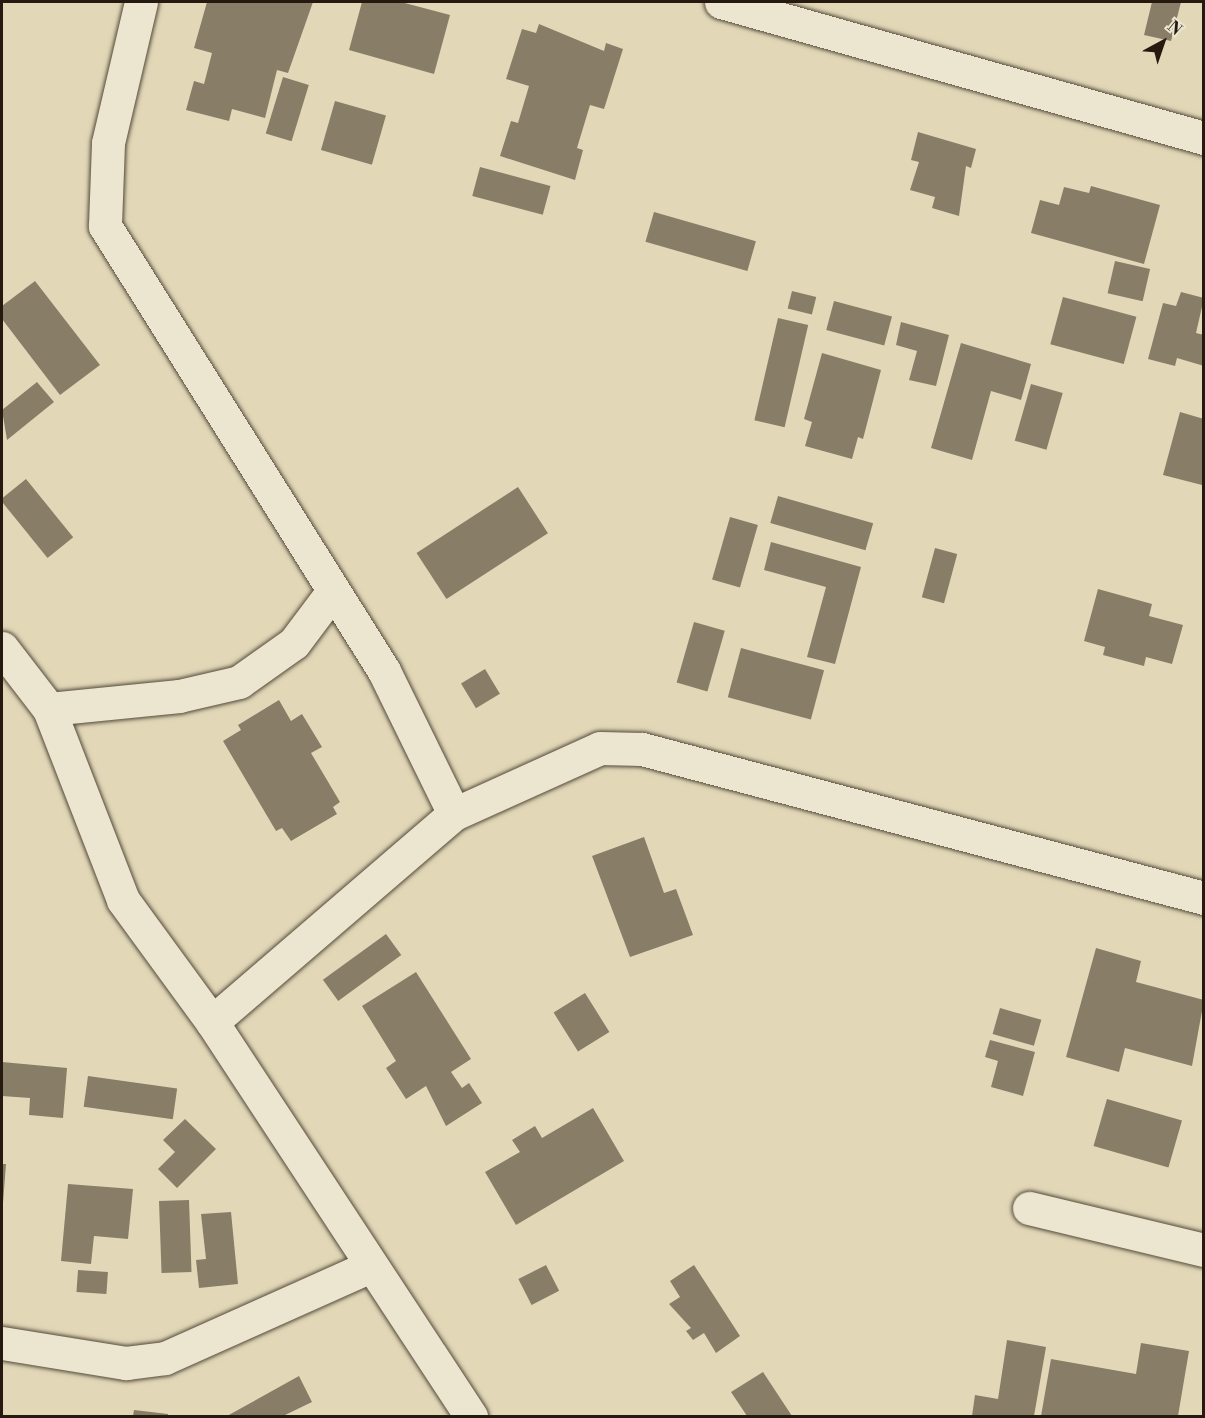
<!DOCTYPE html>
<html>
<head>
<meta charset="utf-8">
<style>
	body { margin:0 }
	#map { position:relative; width:1205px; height:1418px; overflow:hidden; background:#e2d8b8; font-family:"Libre Bodoni",serif }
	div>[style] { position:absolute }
	.building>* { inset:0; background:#887d67; transform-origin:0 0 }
	.roads { filter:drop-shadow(0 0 2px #554a3a) drop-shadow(0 0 2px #554a3a) }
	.minor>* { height:33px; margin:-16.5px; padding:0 16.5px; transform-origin:16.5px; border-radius:16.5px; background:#ece6d1 }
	span { translate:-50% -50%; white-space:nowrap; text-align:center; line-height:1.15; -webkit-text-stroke:5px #ece6d1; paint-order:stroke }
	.frame { position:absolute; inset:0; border:3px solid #261a10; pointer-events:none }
	.north { position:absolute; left:1133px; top:12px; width:60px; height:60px; -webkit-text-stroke:4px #ece6d1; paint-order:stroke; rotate:40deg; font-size:16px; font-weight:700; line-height:24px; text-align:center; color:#261a10 }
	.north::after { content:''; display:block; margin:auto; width:21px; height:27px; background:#261a10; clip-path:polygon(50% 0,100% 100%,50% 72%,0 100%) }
</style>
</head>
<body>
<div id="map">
	<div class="building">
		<i style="clip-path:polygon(207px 2px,313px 2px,288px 73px,277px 70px,265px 118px,232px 109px,229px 121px,186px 110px,194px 81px,204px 84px,212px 53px,194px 48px)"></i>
		<i style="clip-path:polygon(362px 2px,401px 2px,450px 15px,434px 74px,349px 50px)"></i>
		<i style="clip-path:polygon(1152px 2px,1181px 2px,1171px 41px,1144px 35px)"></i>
		<i style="clip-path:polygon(539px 24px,604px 51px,606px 43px,623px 49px,604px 109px,590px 105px,577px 148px,583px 150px,575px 180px,500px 156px,511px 121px,518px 123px,529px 86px,506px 79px,522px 29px,536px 33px)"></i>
		<i style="left:283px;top:77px;width:27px;height:59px;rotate:17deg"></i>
		<i style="left:335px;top:101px;width:53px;height:51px;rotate:16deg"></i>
		<i style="clip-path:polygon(918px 132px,976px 149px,971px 168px,966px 166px,959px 216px,932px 208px,935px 197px,910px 190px,919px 162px,911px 160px)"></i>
		<i style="left:480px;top:167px;width:73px;height:30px;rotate:15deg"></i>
		<i style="clip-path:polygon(1091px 186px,1160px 205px,1144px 264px,1031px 233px,1040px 200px,1059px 205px,1064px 187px,1089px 193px)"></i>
		<i style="left:654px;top:212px;width:106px;height:31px;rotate:16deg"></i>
		<i style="left:1115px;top:261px;width:36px;height:33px;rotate:13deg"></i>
		<i style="clip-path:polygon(35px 281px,100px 365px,60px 395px,2px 319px,2px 306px)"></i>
		<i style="left:792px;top:291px;width:25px;height:18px;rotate:14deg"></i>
		<i style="clip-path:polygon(1181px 292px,1204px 298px,1196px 333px,1204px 335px,1204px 366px,1177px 358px,1175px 366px,1148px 359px,1163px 303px,1176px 306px)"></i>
		<i style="left:1063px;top:297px;width:76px;height:49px;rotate:15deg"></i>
		<i style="left:834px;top:301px;width:60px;height:30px;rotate:15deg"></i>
		<i style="left:778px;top:318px;width:31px;height:105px;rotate:13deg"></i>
		<i style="clip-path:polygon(901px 322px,949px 335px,936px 386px,909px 380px,917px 351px,896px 345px)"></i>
		<i style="clip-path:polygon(961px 343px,1031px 364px,1021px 400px,991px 391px,972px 460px,931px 448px)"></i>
		<i style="clip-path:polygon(822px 353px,881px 370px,863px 439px,858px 437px,852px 459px,805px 446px,812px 422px,804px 419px)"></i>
		<i style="clip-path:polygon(37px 382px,54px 402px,7px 440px,2px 410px)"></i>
		<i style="left:1031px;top:384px;width:33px;height:59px;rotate:16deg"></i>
		<i style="clip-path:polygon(1180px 412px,1204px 419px,1202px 485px,1163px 475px)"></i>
		<i style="left:26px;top:479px;width:75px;height:33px;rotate:51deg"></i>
		<i style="left:518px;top:487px;width:55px;height:121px;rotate:57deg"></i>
		<i style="left:778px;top:496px;width:99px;height:28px;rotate:16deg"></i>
		<i style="left:730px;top:517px;width:29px;height:65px;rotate:16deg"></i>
		<i style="clip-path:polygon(771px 542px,861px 567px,835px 664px,807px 657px,826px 587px,764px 570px)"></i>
		<i style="left:935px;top:548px;width:23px;height:51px;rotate:15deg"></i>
		<i style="clip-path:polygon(1098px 589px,1152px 604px,1149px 616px,1183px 625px,1172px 664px,1146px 657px,1144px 666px,1103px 655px,1105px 647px,1084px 641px)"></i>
		<i style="left:694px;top:622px;width:32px;height:63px;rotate:16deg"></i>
		<i style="left:741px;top:648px;width:86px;height:51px;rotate:15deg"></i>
		<i style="left:485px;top:669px;width:29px;height:28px;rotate:59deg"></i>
		<i style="clip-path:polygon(279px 700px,291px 721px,302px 714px,322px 747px,311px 753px,340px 802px,333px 807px,337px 814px,291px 841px,282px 828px,276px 831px,223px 741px,241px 730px,238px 725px)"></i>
		<i style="clip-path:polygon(644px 837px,664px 893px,676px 889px,693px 935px,630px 957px,592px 856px)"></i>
		<i style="left:386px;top:934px;width:26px;height:78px;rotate:54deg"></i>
		<i style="clip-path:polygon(1096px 948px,1141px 961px,1136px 982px,1204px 1000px,1192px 1066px,1125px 1048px,1119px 1072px,1066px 1057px)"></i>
		<i style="clip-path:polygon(416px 972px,471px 1059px,451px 1072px,462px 1088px,469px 1083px,482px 1103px,446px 1126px,426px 1086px,406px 1099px,386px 1068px,396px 1061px,362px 1006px)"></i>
		<i style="left:585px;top:993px;width:46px;height:37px;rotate:58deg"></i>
		<i style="left:1000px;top:1008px;width:43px;height:27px;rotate:16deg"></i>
		<i style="clip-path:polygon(990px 1040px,1035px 1052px,1023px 1096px,991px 1087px,998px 1061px,985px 1057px)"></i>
		<i style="clip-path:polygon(2px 1062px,67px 1068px,63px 1118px,29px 1115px,30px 1098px,2px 1096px)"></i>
		<i style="left:88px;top:1076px;width:90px;height:31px;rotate:8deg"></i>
		<i style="left:1107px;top:1099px;width:78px;height:49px;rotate:16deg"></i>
		<i style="clip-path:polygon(593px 1108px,624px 1161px,516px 1225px,485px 1172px,520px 1152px,512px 1140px,535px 1126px,542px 1138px)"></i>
		<i style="clip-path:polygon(185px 1119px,216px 1149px,177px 1188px,158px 1169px,175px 1152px,163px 1140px)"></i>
		<i style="clip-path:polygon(2px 1164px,6px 1164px,3px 1203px,2px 1203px)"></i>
		<i style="clip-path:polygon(68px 1184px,133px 1189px,128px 1239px,94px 1236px,91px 1264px,61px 1261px)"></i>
		<i style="left:189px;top:1200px;width:72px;height:30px;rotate:88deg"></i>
		<i style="clip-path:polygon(231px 1212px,238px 1284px,199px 1288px,196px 1260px,206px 1259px,201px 1214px)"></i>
		<i style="left:546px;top:1265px;width:29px;height:31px;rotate:63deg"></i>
		<i style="clip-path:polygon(694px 1265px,740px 1336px,716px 1353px,704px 1333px,693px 1340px,686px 1331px,691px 1328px,669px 1304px,680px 1297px,670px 1281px)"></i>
		<i style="left:78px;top:1270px;width:30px;height:22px;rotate:4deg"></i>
		<i style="clip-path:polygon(1007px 1340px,1046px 1347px,1034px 1416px,972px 1416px,975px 1395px,998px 1399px)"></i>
		<i style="clip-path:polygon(1141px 1343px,1189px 1351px,1178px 1416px,1041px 1416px,1051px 1359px,1136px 1374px)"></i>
		<i style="clip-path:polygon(763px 1372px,792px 1416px,747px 1416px,731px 1392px)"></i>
		<i style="clip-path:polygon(299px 1376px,312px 1402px,283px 1416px,227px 1416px)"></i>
		<i style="clip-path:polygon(134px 1410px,168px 1414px,168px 1416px,133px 1416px)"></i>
	</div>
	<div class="roads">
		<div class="minor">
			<i style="left:141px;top:2px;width:145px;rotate:103.2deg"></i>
			<i style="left:108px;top:143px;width:83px;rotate:92.1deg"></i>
			<i style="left:105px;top:226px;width:525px;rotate:57.91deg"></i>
			<i style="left:384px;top:671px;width:159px;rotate:63.9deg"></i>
			<i style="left:721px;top:2px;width:502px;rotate:15.73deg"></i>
			<i style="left:2px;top:648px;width:77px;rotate:52.4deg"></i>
			<i style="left:49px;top:709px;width:205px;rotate:68.8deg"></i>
			<i style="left:123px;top:900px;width:151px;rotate:53.9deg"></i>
			<i style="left:212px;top:1022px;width:472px;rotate:56.7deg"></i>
			<i style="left:49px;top:709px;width:131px;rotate:-5.7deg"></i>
			<i style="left:179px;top:696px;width:62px;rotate:-13.1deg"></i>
			<i style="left:239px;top:682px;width:67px;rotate:-35.3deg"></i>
			<i style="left:294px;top:643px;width:65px;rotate:-53.1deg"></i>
			<i style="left:212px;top:1022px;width:319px;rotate:-40.7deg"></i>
			<i style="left:454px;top:814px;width:160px;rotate:-24.3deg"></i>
			<i style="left:600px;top:748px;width:42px;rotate:1.4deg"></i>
			<i style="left:642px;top:749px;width:581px;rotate:14.85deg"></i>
			<i style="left:1029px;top:1208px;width:180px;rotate:13.5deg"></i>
			<i style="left:2px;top:1343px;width:126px;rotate:9.2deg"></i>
			<i style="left:126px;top:1363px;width:39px;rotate:-7deg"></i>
			<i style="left:165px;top:1358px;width:226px;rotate:-24.1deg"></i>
		</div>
	</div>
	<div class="frame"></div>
	<div class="north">N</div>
</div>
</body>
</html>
